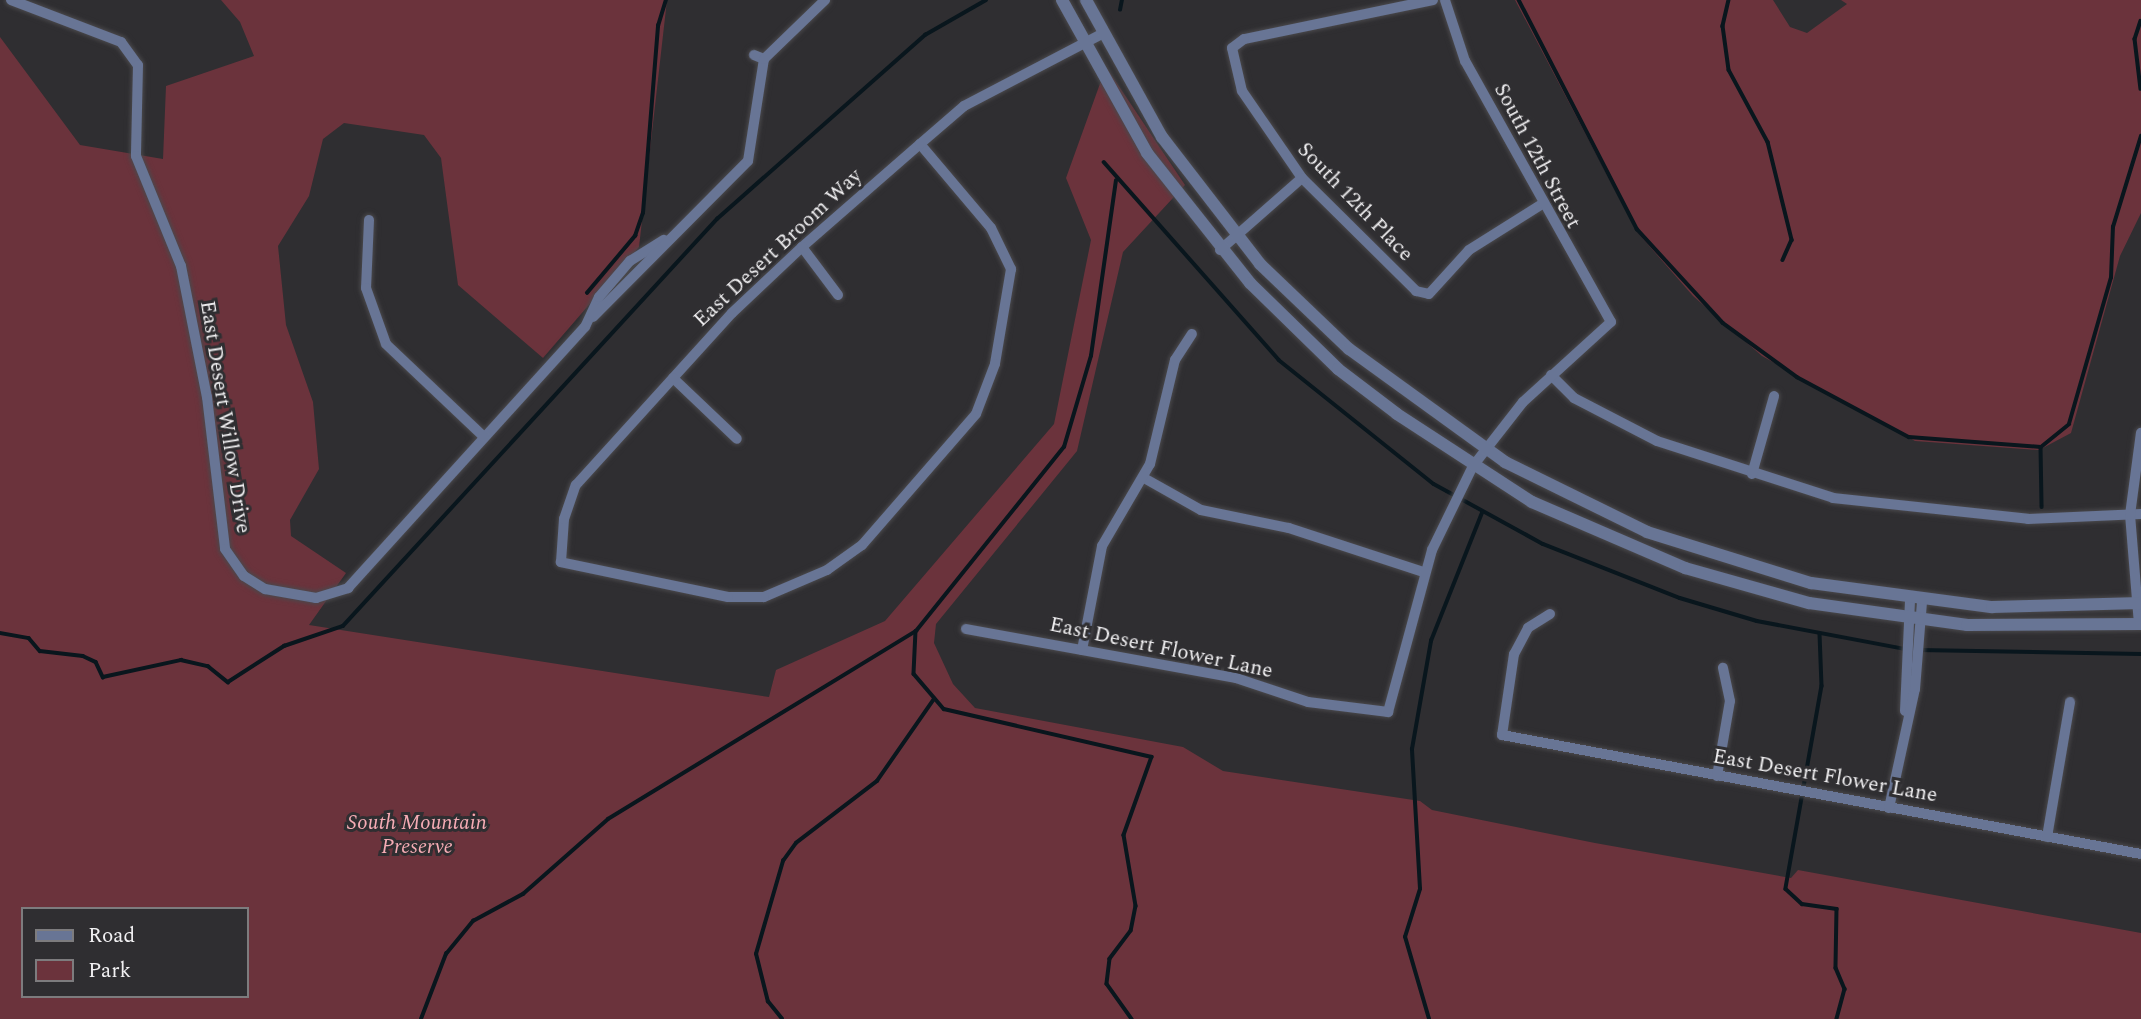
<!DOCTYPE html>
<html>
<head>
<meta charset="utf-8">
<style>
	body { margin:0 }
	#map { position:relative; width:2141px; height:1019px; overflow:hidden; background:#2f2e31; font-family:Spectral,serif }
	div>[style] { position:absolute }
	.green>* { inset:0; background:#6b333c }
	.stream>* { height:3.5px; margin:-1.75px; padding:0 1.75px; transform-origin:1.75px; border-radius:1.75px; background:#09161d }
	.roads { filter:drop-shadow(0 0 2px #4a494c) drop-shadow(0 0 2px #4a494c) }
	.minor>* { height:10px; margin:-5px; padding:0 5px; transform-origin:5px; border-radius:5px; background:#687595 }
	.tertiary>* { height:12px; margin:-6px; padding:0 6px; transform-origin:6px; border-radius:6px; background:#687595 }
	span { translate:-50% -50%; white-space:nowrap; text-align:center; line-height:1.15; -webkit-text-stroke:6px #2f2e31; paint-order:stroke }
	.street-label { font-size:21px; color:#f1f0f2 }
	.park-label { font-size:21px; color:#f6acb5; font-style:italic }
	.legend { position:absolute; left:21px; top:907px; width:228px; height:91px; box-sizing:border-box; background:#2f2e31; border:2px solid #7d7c7e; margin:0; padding:9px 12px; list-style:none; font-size:21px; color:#f1f0f2 }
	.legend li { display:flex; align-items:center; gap:14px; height:35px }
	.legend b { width:35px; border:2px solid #7d7c7e }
</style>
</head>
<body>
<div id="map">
	<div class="green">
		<i style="clip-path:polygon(evenodd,221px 0,667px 0,639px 247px,543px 358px,458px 285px,441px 158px,424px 135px,344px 123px,323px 139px,309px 196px,278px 246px,286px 325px,313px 402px,319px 469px,290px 520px,291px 536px,346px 573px,309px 625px,769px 697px,776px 670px,885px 621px,1054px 424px,1091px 240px,1066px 178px,1106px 67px,1185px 185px,1123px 252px,1077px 451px,936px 624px,934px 643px,953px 684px,975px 708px,1183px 747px,1223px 771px,1420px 801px,1432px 810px,1595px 843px,1791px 878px,1798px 870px,2141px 933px,2141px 1019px,0 1019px,0 37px,80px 145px,163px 159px,166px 86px,254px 56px,240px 22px,221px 0,23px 909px,247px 909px,247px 996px,23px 996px,23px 909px)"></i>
		<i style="clip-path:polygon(1515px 0,1773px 0,1790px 27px,1807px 33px,1847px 4px,1841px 0,2141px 0,2141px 213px,2120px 256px,2071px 433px,2039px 450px,1915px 441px,1762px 356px,1693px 296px,1637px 232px)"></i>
	</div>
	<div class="stream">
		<i style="left:1519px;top:0;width:258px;rotate:62.7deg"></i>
		<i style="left:1637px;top:229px;width:127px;rotate:47.5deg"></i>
		<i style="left:1723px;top:323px;width:92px;rotate:36.1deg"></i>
		<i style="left:1797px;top:377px;width:127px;rotate:28.2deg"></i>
		<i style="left:1909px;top:437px;width:132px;rotate:4.3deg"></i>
		<i style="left:2041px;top:447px;width:60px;rotate:89deg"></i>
		<i style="left:1729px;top:0;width:27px;rotate:103deg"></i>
		<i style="left:1723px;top:26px;width:44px;rotate:82.2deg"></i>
		<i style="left:1729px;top:70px;width:82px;rotate:61.6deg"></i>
		<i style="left:1768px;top:142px;width:101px;rotate:76.2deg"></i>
		<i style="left:1792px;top:240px;width:22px;rotate:114deg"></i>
		<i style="left:1120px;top:10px;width:10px;rotate:-79deg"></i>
		<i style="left:2141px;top:21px;width:19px;rotate:108deg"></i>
		<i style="left:2135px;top:39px;width:50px;rotate:83.2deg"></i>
		<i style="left:1104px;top:162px;width:264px;rotate:48.5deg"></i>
		<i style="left:1279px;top:360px;width:198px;rotate:38.7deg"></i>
		<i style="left:1434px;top:484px;width:124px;rotate:28.8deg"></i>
		<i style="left:1543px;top:544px;width:147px;rotate:21.5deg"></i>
		<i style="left:1680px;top:598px;width:80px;rotate:16.6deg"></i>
		<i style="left:1757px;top:621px;width:151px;rotate:10.7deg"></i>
		<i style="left:587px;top:293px;width:75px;rotate:-49.9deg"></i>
		<i style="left:635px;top:236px;width:24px;rotate:-71deg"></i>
		<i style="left:643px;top:213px;width:188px;rotate:-85.4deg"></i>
		<i style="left:658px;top:26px;width:27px;rotate:-73deg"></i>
		<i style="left:2041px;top:447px;width:36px;rotate:-39deg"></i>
		<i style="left:2069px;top:424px;width:152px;rotate:-74deg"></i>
		<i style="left:2111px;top:278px;width:51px;rotate:-87.8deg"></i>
		<i style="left:2113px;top:227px;width:95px;rotate:-72.9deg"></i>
		<i style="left:916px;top:631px;width:43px;rotate:92.7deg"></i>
		<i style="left:914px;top:674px;width:46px;rotate:49.4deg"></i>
		<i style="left:944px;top:709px;width:213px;rotate:13deg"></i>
		<i style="left:1152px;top:757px;width:83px;rotate:109.7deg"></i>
		<i style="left:1124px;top:835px;width:72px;rotate:80.4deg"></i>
		<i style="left:1136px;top:906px;width:25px;rotate:101deg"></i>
		<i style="left:1131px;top:931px;width:35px;rotate:127deg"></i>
		<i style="left:1110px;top:959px;width:25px;rotate:97deg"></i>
		<i style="left:1107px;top:984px;width:43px;rotate:54.5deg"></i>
		<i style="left:0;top:633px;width:29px;rotate:10deg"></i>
		<i style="left:29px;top:638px;width:17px;rotate:50deg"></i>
		<i style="left:40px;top:651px;width:43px;rotate:6.6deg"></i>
		<i style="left:83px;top:656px;width:14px;rotate:25deg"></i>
		<i style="left:96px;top:662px;width:17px;rotate:65deg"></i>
		<i style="left:103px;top:677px;width:80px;rotate:-12.3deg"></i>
		<i style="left:181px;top:660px;width:28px;rotate:13deg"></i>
		<i style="left:208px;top:666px;width:26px;rotate:39deg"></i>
		<i style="left:228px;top:682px;width:67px;rotate:-32.7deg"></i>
		<i style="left:284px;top:646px;width:62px;rotate:-18.7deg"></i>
		<i style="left:343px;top:626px;width:553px;rotate:-47.42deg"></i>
		<i style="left:717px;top:219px;width:278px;rotate:-41.5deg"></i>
		<i style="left:925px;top:35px;width:70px;rotate:-29.8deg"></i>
		<i style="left:1820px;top:634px;width:52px;rotate:87.8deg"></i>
		<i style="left:1822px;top:686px;width:206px;rotate:100.1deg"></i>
		<i style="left:1786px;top:889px;width:22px;rotate:43deg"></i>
		<i style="left:1802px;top:904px;width:35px;rotate:8deg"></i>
		<i style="left:1837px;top:909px;width:59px;rotate:91deg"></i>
		<i style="left:1836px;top:968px;width:23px;rotate:67deg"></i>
		<i style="left:1845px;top:989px;width:31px;rotate:105deg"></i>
		<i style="left:1919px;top:650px;width:222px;rotate:1deg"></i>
		<i style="left:421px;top:1019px;width:70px;rotate:-69deg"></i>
		<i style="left:446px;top:954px;width:43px;rotate:-50.7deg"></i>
		<i style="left:473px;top:921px;width:57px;rotate:-28.4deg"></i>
		<i style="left:523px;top:894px;width:113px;rotate:-41.4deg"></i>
		<i style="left:608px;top:819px;width:361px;rotate:-31.4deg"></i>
		<i style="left:916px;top:631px;width:236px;rotate:-51.2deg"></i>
		<i style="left:1064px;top:447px;width:95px;rotate:-73.5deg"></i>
		<i style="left:1091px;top:356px;width:177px;rotate:-81.9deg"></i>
		<i style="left:782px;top:1019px;width:22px;rotate:-129deg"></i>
		<i style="left:768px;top:1002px;width:49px;rotate:-104deg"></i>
		<i style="left:756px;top:954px;width:97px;rotate:-73.8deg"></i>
		<i style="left:783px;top:861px;width:22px;rotate:-54deg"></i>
		<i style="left:796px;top:843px;width:102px;rotate:-37.4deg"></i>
		<i style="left:877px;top:781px;width:100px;rotate:-55.2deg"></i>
		<i style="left:1429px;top:1019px;width:85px;rotate:-106.3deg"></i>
		<i style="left:1405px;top:937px;width:50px;rotate:-72.6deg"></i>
		<i style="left:1420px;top:889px;width:140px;rotate:-93.3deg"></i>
		<i style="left:1412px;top:749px;width:110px;rotate:-80deg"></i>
		<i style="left:1431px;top:641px;width:138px;rotate:-68.3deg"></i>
	</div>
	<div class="roads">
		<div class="minor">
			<i style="left:11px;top:0;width:118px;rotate:20.9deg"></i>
			<i style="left:121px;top:42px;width:29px;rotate:54deg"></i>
			<i style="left:138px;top:65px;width:91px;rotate:91.3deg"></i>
			<i style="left:136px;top:156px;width:119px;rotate:67.8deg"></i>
			<i style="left:181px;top:266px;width:134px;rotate:78.8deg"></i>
			<i style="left:207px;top:397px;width:153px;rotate:83.2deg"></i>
			<i style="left:225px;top:549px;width:33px;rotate:55deg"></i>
			<i style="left:244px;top:576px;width:25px;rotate:32deg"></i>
			<i style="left:265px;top:589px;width:52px;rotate:10deg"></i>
			<i style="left:316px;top:598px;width:34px;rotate:-17deg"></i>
			<i style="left:348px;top:588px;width:353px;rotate:-47.8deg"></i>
			<i style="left:585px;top:327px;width:33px;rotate:-65deg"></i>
			<i style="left:599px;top:297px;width:48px;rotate:-49.3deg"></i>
			<i style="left:630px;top:261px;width:40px;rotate:-32deg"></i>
			<i style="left:1433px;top:0;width:193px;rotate:168.3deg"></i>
			<i style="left:1244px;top:39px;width:15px;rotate:143deg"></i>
			<i style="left:1232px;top:48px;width:44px;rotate:76.9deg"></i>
			<i style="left:1242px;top:91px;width:106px;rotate:55.4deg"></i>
			<i style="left:1302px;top:178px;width:161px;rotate:44.7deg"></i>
			<i style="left:1416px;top:291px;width:13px;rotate:13deg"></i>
			<i style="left:1429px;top:294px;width:59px;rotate:-47.7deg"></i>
			<i style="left:1469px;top:250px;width:86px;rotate:-32.2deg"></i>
			<i style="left:754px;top:55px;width:11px;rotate:22deg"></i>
			<i style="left:920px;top:144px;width:110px;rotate:49.8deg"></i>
			<i style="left:991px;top:228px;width:46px;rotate:64deg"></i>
			<i style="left:1011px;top:269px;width:96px;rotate:99.6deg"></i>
			<i style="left:995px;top:364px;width:53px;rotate:110.8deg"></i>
			<i style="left:976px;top:414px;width:174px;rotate:131deg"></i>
			<i style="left:862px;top:545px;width:43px;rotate:144.5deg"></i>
			<i style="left:827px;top:570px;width:69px;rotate:156.8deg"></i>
			<i style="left:764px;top:597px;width:36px;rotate:180deg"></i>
			<i style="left:728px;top:597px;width:171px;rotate:-168.2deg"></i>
			<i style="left:561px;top:562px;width:43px;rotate:-86deg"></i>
			<i style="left:564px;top:519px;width:36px;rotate:-71deg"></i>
			<i style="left:576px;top:485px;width:232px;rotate:-47.8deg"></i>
			<i style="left:732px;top:313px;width:96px;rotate:-43.3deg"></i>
			<i style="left:802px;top:247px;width:157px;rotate:-41.1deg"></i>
			<i style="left:920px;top:144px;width:58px;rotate:-40.8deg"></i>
			<i style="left:964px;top:106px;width:156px;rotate:-27.6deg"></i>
			<i style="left:369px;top:220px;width:68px;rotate:92.5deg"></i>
			<i style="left:366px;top:288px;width:59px;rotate:70.3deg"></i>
			<i style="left:386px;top:344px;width:134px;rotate:43.5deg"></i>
			<i style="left:802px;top:247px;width:60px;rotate:53.1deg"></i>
			<i style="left:1220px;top:250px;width:109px;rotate:-41.3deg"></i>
			<i style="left:593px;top:317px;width:220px;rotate:-45.2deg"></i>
			<i style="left:748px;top:161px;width:103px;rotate:-81.1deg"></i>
			<i style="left:764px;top:59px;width:85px;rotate:-44deg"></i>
			<i style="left:1551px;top:375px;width:33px;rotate:45deg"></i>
			<i style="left:1574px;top:398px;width:93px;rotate:27.4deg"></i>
			<i style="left:1657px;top:441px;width:185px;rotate:17.9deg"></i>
			<i style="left:1833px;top:498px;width:196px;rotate:6.1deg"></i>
			<i style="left:2028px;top:519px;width:113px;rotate:-2.5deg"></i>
			<i style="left:673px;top:378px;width:88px;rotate:43.6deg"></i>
			<i style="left:1752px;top:474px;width:81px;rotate:-74.2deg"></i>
			<i style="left:1144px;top:478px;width:65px;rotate:29.3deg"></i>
			<i style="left:1201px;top:510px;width:90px;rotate:11.6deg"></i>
			<i style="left:1289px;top:528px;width:142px;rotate:18.1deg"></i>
			<i style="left:1550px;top:614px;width:26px;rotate:148deg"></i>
			<i style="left:1528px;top:628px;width:30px;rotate:118deg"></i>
			<i style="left:1514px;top:654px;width:82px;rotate:98.4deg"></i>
			<i style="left:1502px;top:735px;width:650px;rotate:10.55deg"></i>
			<i style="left:2139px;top:624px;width:109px;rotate:-94.7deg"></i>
			<i style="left:2130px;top:515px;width:83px;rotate:-82.4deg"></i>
			<i style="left:966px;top:629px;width:274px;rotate:10.3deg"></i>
			<i style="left:1236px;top:678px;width:76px;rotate:18.4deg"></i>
			<i style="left:1308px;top:702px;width:81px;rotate:7.1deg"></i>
			<i style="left:1388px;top:712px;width:168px;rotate:-74.8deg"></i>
			<i style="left:1432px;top:550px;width:93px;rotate:-64deg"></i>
			<i style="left:1473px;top:466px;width:81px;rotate:-52deg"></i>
			<i style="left:1523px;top:402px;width:119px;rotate:-42.3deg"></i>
			<i style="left:1611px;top:322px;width:299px;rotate:-119.2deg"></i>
			<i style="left:1465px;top:61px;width:64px;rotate:-108.2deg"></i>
			<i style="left:1082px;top:650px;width:106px;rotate:-79.1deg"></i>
			<i style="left:1102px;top:546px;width:95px;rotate:-59.7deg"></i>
			<i style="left:1150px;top:464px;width:107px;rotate:-76.5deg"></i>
			<i style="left:1175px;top:360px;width:31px;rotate:-57deg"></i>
			<i style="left:1905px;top:711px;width:111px;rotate:-87.4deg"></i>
			<i style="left:1717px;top:776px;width:76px;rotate:-80.2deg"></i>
			<i style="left:1730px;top:701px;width:34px;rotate:-102deg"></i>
			<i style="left:1889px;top:808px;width:122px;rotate:-77.7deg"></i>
			<i style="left:1915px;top:689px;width:87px;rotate:-85.4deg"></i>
			<i style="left:2047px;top:837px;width:137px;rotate:-80.3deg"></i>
		</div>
		<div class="tertiary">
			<i style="left:1062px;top:0;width:175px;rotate:60.9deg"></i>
			<i style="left:1147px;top:153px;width:166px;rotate:51.6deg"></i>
			<i style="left:1250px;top:283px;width:123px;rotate:44.3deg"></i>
			<i style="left:1338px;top:369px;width:74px;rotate:37.3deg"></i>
			<i style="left:1397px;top:414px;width:161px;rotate:33.1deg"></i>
			<i style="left:1532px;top:502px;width:167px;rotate:23.3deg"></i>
			<i style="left:1685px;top:568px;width:129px;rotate:15.8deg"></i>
			<i style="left:1809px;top:603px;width:160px;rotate:7.9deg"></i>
			<i style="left:1967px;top:625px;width:174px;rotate:-0.3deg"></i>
			<i style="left:1086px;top:0;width:157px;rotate:61deg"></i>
			<i style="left:1162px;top:137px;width:160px;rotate:52.3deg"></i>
			<i style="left:1260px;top:264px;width:123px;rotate:43.7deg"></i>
			<i style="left:1349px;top:349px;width:193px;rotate:35.9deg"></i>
			<i style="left:1505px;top:462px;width:158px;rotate:26.2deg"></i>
			<i style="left:1647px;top:532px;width:172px;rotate:17.3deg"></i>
			<i style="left:1811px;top:583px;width:183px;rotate:7.6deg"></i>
			<i style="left:1992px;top:607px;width:149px;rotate:-1.5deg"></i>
		</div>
	</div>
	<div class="street-label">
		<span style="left:1537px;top:156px;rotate:62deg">South 12th Street</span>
		<span style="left:1355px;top:202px;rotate:46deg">South 12th Place</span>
		<span style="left:778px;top:248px;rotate:-43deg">East Desert Broom Way</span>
		<span style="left:225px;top:417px;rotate:81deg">East Desert Willow Drive</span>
		<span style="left:1161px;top:648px;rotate:12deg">East Desert Flower Lane</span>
		<span style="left:1825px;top:776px;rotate:10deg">East Desert Flower Lane</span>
	</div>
	<div class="park-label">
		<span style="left:417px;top:835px">South Mountain<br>Preserve</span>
	</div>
	<ul class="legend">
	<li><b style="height:9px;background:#687595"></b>Road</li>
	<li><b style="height:19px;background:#6b333c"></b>Park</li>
	</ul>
</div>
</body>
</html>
